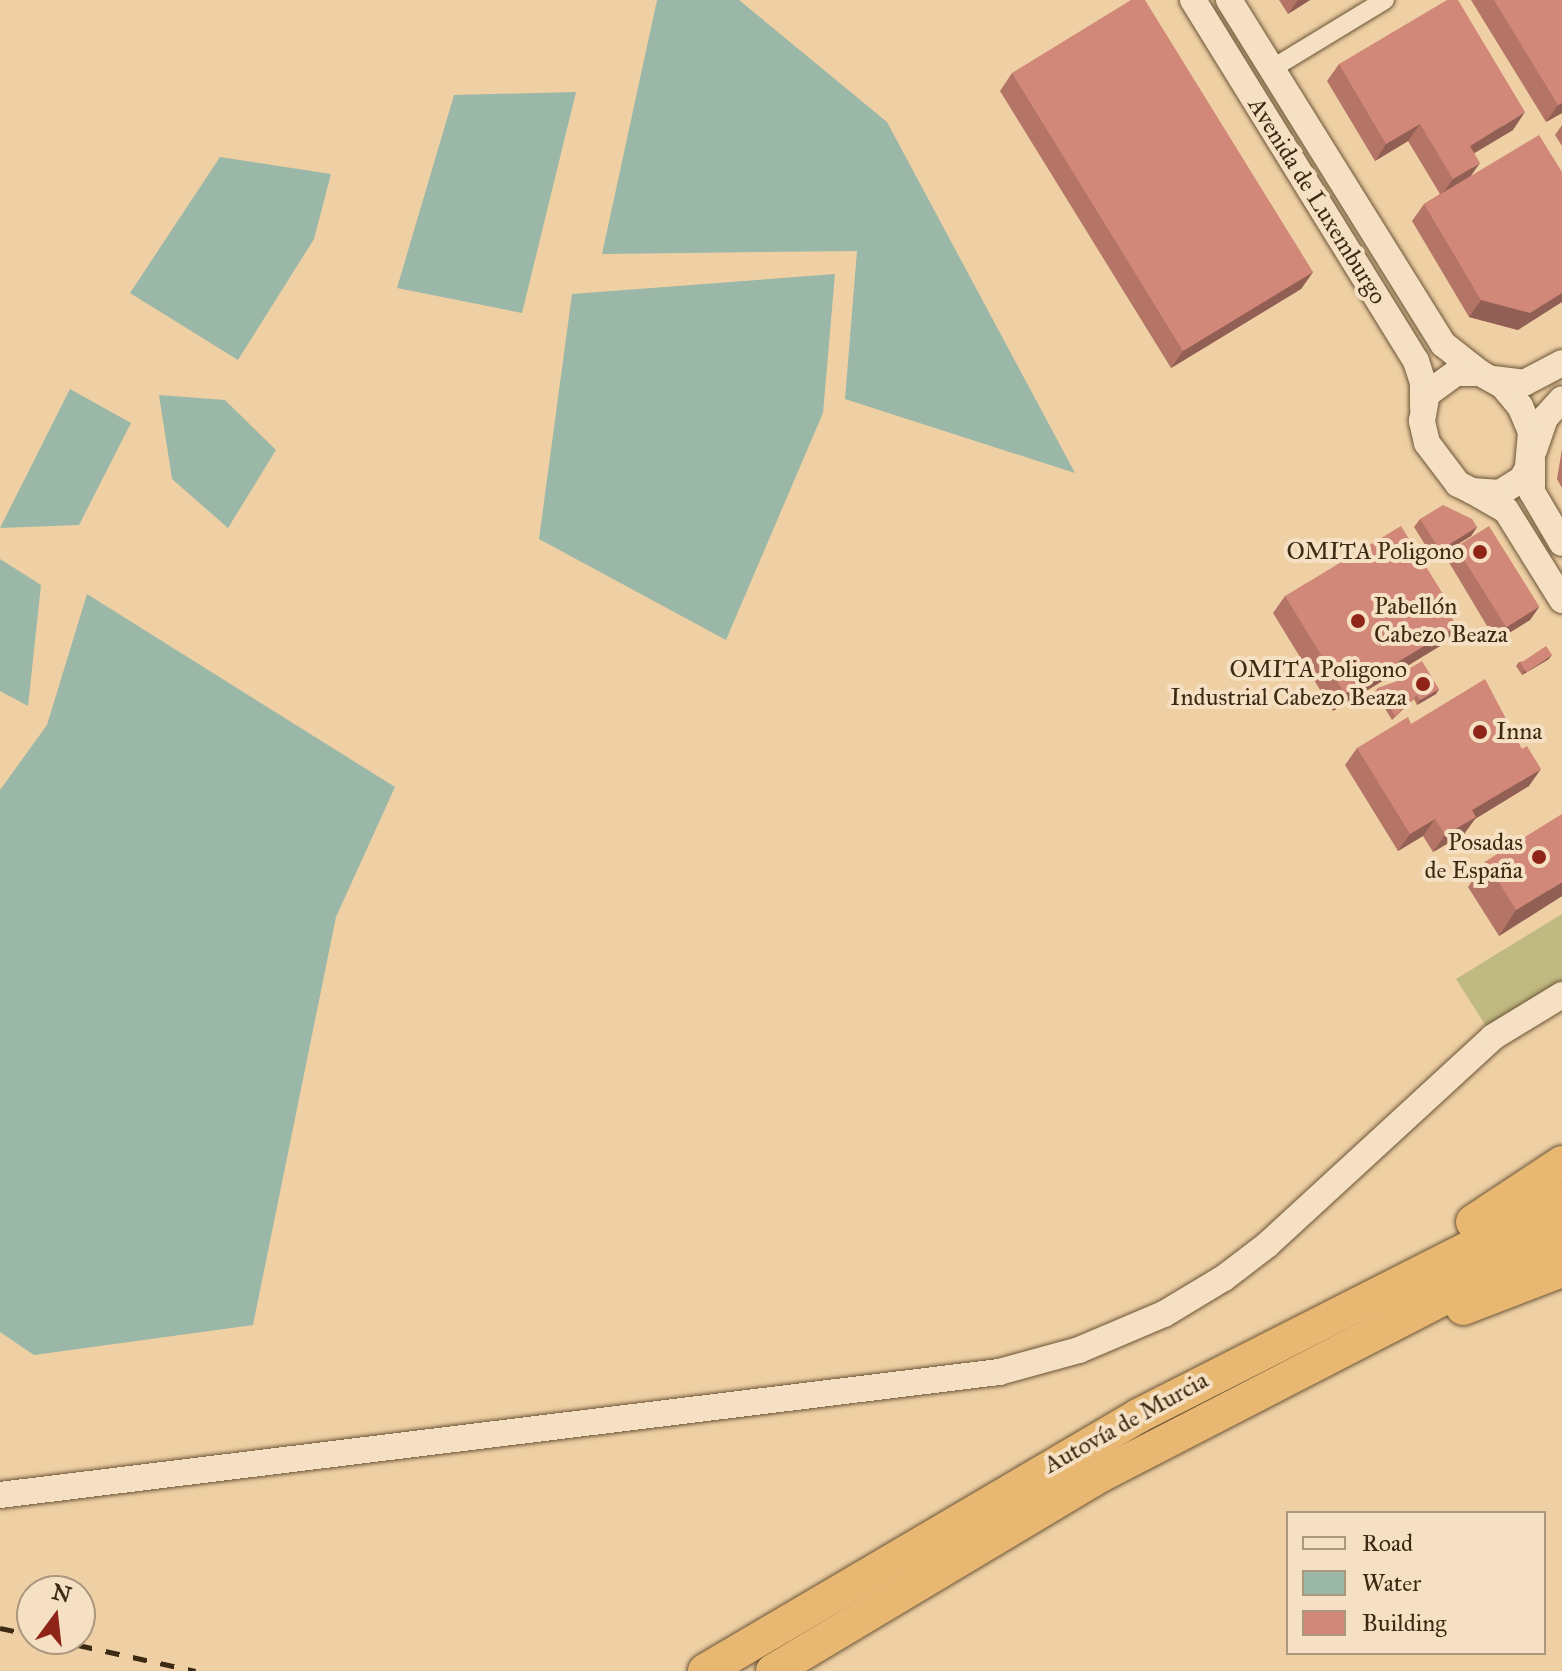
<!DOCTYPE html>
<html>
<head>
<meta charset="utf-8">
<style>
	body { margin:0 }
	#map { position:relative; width:1562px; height:1671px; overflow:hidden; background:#efd0a4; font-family:"IM FELL Great Primer",serif }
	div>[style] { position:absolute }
	.green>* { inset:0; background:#c0b981 }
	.water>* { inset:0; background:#9ab7a7 }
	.roads { filter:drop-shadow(0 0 2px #6a5437) drop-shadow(0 0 2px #6a5437) }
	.minor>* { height:18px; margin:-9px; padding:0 9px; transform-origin:9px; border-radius:9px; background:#f5e0c4 }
	.secondary>* { height:26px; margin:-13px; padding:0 13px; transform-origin:13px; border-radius:13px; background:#f5e0c4 }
	.motorway>* { height:34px; margin:-17px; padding:0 17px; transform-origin:17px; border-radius:17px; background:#e8b872 }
	.rail>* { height:5px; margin-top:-2.5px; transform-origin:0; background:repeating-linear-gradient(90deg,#3d2a13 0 14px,transparent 0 28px) }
	.wall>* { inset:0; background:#b47567 }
	.shaded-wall>* { inset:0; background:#925f54 }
	.building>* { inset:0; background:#d18878; transform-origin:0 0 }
	.dots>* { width:22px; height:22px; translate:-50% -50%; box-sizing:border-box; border:4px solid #f5e0c4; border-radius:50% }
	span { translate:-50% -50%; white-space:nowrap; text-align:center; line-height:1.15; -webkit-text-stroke:8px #f5e0c4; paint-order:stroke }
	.street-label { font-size:24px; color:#3d2a13 }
	.poi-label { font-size:24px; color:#3d2a13 }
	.right { translate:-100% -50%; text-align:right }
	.left { translate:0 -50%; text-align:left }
	.legend { position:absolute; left:1286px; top:1511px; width:260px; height:144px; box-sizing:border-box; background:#f5e0c4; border:2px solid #ab977d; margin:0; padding:10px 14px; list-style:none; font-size:24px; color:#3d2a13 }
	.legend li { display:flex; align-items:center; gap:16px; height:40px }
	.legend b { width:40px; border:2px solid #ab977d }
	.north { position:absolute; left:16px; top:1575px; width:80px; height:80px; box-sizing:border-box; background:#f5e0c4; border:2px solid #ab977d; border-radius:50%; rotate:15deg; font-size:22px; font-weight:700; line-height:32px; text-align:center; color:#3d2a13 }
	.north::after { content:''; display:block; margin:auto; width:28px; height:36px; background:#8f2418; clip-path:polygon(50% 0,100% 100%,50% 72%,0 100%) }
</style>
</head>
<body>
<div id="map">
	<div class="green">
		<i style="clip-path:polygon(1562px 914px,1562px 995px,1493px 1037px,1456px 979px)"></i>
	</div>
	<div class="water">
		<i style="clip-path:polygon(657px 0,739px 0,887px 122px,1075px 473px,845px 399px,857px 251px,602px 254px)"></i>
		<i style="clip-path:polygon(576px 92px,522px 313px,397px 288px,454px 95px)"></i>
		<i style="clip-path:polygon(220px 157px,331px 174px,314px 239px,238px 360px,130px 293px)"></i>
		<i style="clip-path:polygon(835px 274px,823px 413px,726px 640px,539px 539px,572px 294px)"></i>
		<i style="clip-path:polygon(70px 389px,131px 423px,79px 525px,0 528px)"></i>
		<i style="clip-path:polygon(159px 395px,225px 400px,276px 450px,228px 528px,172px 479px)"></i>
		<i style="clip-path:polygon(0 559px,41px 585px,28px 706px,0 691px)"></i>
		<i style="clip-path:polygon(87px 594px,395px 787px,336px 917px,253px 1325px,34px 1355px,0 1332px,0 790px,47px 725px)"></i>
	</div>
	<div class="roads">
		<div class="minor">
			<i style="left:1273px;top:68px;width:131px;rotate:-31.3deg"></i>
		</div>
		<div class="secondary">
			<i style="left:1193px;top:0;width:424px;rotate:58.3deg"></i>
			<i style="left:1416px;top:361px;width:23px;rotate:72deg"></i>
			<i style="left:1423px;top:383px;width:24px;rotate:90deg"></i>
			<i style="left:1229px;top:0;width:405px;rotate:58.1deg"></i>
			<i style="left:1443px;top:344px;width:47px;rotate:38.1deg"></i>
			<i style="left:1456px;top:373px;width:24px"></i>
			<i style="left:1480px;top:373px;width:26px;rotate:29deg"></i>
			<i style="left:1503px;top:386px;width:26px;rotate:50deg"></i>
			<i style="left:1520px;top:406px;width:28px;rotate:67deg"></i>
			<i style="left:1531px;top:432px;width:36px;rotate:95deg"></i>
			<i style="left:1528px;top:468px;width:13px;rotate:119deg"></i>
			<i style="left:1522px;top:479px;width:26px;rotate:148deg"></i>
			<i style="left:1500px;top:493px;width:28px;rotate:-176deg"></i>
			<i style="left:1472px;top:491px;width:16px;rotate:-153deg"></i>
			<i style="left:1458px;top:484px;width:51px;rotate:-127.1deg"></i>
			<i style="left:1427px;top:443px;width:23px;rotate:-103deg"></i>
			<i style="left:1422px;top:421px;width:27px;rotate:-80deg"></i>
			<i style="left:1427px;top:394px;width:36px;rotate:-36deg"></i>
			<i style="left:1493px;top:379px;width:31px;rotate:7deg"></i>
			<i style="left:1524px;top:383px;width:43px;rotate:-27.8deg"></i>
			<i style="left:1534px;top:450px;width:34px;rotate:-71deg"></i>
			<i style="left:1545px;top:418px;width:25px;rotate:-48deg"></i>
			<i style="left:1532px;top:459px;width:33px;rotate:90deg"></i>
			<i style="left:1532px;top:492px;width:59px;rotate:59.5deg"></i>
			<i style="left:1476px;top:493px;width:34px;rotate:30deg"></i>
			<i style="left:1506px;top:510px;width:106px;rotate:58.1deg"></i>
			<i style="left:0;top:1495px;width:1007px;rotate:-7.02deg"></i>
			<i style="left:999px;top:1372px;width:83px;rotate:-15.4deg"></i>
			<i style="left:1079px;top:1350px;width:92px;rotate:-23deg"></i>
			<i style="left:1164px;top:1314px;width:70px;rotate:-31deg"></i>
			<i style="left:1224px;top:1278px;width:54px;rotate:-37.5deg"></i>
			<i style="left:1267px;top:1245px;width:307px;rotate:-42.6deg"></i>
			<i style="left:1493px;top:1037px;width:81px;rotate:-31.3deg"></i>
		</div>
		<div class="motorway">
			<i style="left:1473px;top:1222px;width:107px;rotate:-33.5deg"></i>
			<i style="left:1463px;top:1308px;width:106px;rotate:-21deg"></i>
			<i style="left:705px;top:1671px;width:503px;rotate:-30.49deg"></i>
			<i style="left:1138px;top:1416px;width:475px;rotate:-26.9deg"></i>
			<i style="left:773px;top:1671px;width:382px;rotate:-30.9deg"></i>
			<i style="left:1101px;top:1475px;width:519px;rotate:-27.31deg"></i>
		</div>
	</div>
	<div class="rail">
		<i style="left:0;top:1628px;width:33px;rotate:12deg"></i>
		<i style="left:51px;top:1639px;width:148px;rotate:12.5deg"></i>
	</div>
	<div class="wall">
		<i style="clip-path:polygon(1279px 0,1310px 0,1288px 14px)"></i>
		<i style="clip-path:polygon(1471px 0,1562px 0,1562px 113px,1546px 122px)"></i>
		<i style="clip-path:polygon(1339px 64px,1513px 130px,1474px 153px,1471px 176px,1518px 330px,1469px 317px,1412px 221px,1424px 204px,1440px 194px,1408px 141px,1375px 161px,1327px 81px)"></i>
		<i style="clip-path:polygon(1012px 73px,1313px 272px,1301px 289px,1171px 368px,1000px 91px)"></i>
		<i style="clip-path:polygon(1562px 125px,1562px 146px,1555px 135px)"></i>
		<i style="clip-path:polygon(1562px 449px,1562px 488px,1557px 479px)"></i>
		<i style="clip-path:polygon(1420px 519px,1477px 527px,1471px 536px,1434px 559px,1414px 527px)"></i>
		<i style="clip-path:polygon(1456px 546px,1539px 607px,1530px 620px,1496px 641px,1447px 559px)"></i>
		<i style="clip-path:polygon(1285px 596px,1454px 612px,1451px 616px,1445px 643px,1333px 711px,1273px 613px)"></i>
		<i style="clip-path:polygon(1549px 659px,1522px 675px,1516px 666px,1519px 662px)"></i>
		<i style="clip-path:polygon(1402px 673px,1439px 689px,1436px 694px,1417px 705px,1414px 699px,1392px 720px,1375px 692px,1378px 688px,1401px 680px,1399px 677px)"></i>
		<i style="clip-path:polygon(1411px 724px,1529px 786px,1475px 819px,1464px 834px,1433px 852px,1423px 836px,1398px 851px,1345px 765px,1357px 748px)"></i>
		<i style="clip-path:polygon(1486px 861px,1562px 896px,1499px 936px,1468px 887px)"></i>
	</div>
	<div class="shaded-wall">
		<i style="clip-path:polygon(1298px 0,1310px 0,1288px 14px)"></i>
		<i style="clip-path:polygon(1562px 103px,1562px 113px,1546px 122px,1558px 105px)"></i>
		<i style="clip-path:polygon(1525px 112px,1513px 130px,1458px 163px,1470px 146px)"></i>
		<i style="clip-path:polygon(1420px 124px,1408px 141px,1375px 161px,1386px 144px)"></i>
		<i style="clip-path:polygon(1480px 163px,1468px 180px,1441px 196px,1453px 179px)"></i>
		<i style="clip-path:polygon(1313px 272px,1301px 289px,1171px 368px,1183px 351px)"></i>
		<i style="clip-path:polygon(1562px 293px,1562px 302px,1518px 330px,1469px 317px,1481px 300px)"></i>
		<i style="clip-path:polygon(1477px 527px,1471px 536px,1434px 559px,1440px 550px)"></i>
		<i style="clip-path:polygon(1539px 607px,1530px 620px,1496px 641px,1505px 628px)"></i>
		<i style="clip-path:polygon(1457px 626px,1445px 643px,1333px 711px,1345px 694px)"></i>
		<i style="clip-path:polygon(1552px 655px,1549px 659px,1522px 675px,1525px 670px)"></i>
		<i style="clip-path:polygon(1439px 689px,1436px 694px,1417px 705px,1420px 700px)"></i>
		<i style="clip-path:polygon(1541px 769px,1529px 786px,1475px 819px,1464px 834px,1433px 852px,1445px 835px,1472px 810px)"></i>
		<i style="clip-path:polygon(1435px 819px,1423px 836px,1398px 851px,1410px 834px)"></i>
		<i style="clip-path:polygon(1562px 882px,1562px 896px,1499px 936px,1516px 910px)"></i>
	</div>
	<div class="building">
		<i style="clip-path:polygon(1131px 0,1145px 0,1313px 272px,1183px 351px,1012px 73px)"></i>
		<i style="clip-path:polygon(1447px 0,1458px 0,1525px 112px,1470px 146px,1480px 163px,1453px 179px,1420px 124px,1386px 144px,1339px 64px)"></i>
		<i style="clip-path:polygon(1494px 0,1562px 0,1562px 103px,1558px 105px)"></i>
		<i style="clip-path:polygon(1539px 135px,1562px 172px,1562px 293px,1530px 313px,1481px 300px,1424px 204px)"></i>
		<i style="clip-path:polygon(1443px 505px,1472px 519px,1477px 527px,1440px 550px,1420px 519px)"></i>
		<i style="clip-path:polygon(1401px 526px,1454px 612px,1450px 615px,1457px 626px,1345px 694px,1285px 596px)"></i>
		<i style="left:1489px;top:526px;width:95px;height:39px;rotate:58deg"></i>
		<i style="left:1546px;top:646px;width:11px;height:31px;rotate:56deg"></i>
		<i style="clip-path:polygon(1422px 661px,1439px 689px,1420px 700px,1417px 695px,1395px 716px,1378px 688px,1406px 678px,1402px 673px)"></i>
		<i style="clip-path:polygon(1485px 679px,1522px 749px,1527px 746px,1541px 769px,1472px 810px,1476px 817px,1445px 835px,1435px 819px,1410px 834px,1357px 748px,1408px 717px,1411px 724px)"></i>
		<i style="clip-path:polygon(1562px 814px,1562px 882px,1516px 910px,1486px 861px)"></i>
	</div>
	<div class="dots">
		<i style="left:1480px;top:552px;background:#8f2418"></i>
		<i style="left:1358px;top:621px;background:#8f2418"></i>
		<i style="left:1423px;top:684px;background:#8f2418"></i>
		<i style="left:1480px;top:732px;background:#8f2418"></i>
		<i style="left:1539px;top:857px;background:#8f2418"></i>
	</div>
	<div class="street-label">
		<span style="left:1317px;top:201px;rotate:58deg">Avenida de Luxemburgo</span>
		<span style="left:1126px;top:1423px;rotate:-29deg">Autovía de Murcia</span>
	</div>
	<div class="poi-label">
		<span class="right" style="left:1464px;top:552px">OMITA Poligono</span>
		<span class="left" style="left:1374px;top:621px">Pabellón<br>Cabezo Beaza</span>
		<span class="right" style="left:1407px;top:684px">OMITA Poligono<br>Industrial Cabezo Beaza</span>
		<span class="left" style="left:1496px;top:732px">Inna</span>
		<span class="right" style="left:1523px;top:857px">Posadas<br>de España</span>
	</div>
	<ul class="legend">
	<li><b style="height:10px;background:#f5e0c4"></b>Road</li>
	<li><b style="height:22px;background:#9ab7a7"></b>Water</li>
	<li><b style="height:22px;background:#d18878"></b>Building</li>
	</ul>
	<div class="north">N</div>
</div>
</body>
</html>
